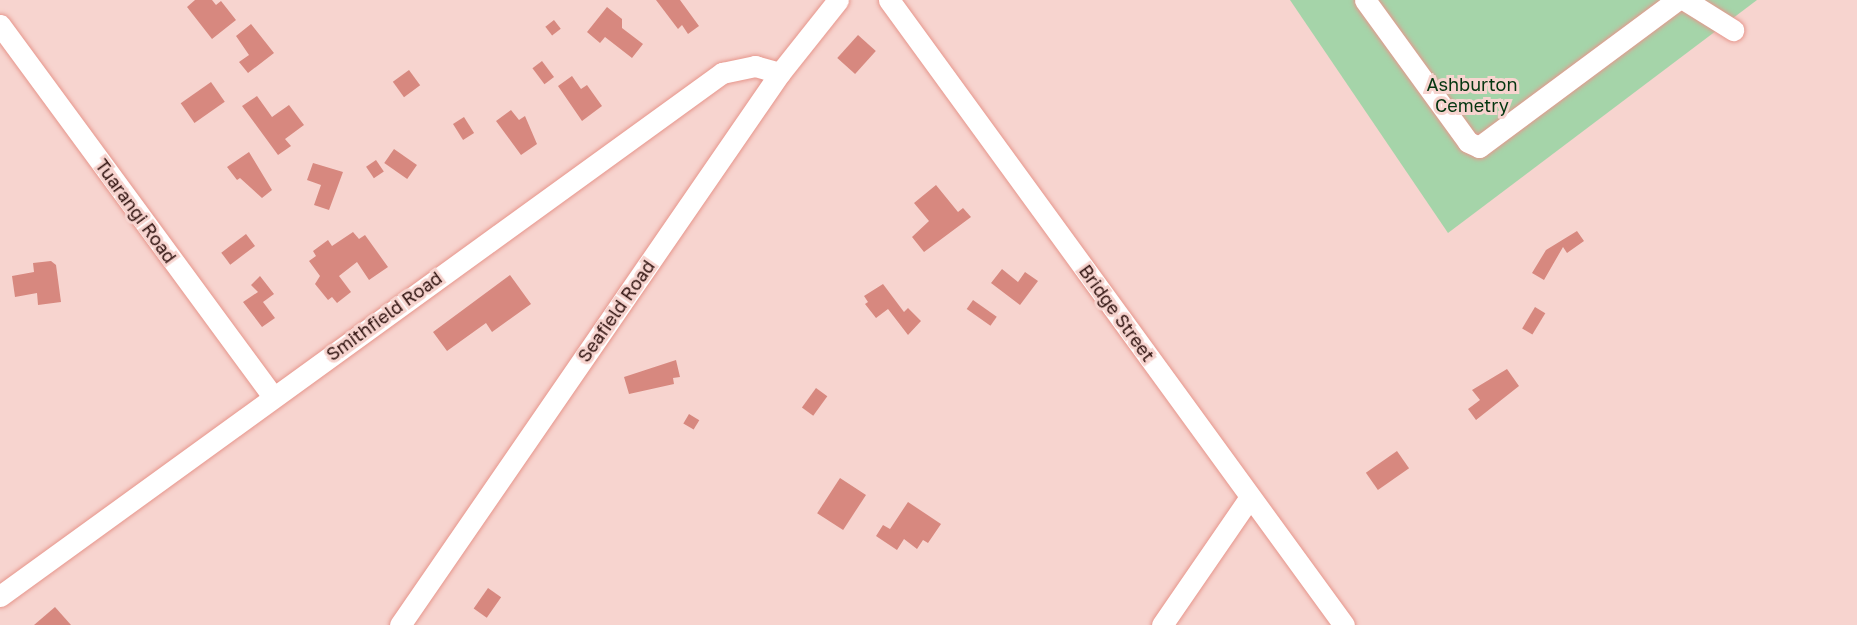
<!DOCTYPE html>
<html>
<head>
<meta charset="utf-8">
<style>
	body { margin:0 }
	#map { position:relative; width:1857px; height:625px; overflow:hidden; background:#f7d4cf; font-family:"Golos Text",sans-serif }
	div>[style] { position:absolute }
	.green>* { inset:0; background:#a5d4a9 }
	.building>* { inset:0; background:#d7887f; transform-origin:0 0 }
	.roads { filter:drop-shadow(0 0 2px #e6968c) drop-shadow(0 0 2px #e6968c) }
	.minor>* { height:21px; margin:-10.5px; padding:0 10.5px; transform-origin:10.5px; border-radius:10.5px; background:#fff }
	span { translate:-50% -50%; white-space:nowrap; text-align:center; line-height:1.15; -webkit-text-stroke:6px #f7d4cf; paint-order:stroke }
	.park-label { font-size:18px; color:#043610 }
	.street-label { font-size:18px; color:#2d100d }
</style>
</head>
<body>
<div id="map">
	<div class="green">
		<i style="clip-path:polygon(1290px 0,1757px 0,1448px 233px)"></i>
	</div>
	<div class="building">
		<i style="clip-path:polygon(195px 0,212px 0,216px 5px,221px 1px,236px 20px,212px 39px,187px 7px)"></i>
		<i style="clip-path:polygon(656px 0,680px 0,699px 26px,688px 34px,682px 25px,678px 29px)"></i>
		<i style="clip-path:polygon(607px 7px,622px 19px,622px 28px,643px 44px,632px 58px,605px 37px,600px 43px,587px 32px)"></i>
		<i style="left:554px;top:20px;width:11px;height:11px;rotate:52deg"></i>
		<i style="clip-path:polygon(251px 24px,274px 53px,248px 73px,239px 62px,249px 55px,236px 36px)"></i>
		<i style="left:858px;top:35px;width:24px;height:31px;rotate:42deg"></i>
		<i style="left:542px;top:61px;width:20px;height:12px;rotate:53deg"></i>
		<i style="left:409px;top:70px;width:19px;height:20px;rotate:54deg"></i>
		<i style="clip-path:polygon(572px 76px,581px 89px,587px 85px,602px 106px,582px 121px,558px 86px)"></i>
		<i style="left:211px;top:82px;width:24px;height:37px;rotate:55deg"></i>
		<i style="clip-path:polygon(257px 96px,272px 117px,289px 105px,304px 125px,285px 139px,291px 146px,278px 155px,242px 106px)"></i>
		<i style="clip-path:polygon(511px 110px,519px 120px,525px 116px,537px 144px,521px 155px,496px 121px)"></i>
		<i style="left:464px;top:117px;width:19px;height:13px;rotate:58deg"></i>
		<i style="left:394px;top:149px;width:28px;height:17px;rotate:35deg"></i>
		<i style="clip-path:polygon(249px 152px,272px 190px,262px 198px,240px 178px,237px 180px,227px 167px)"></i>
		<i style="left:376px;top:160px;width:14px;height:12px;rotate:56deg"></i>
		<i style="clip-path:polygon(313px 163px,343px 172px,329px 210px,314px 205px,321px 185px,307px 180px)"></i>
		<i style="clip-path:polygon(936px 185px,958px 212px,963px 208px,971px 217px,924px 252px,912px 237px,929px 221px,914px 203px)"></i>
		<i style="clip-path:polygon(1577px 231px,1584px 241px,1567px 253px,1563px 247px,1544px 280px,1532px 273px,1546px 250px)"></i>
		<i style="clip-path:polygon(353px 232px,359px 239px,365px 235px,388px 267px,369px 280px,357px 262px,339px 276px,351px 292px,337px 303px,332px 297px,328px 300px,315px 284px,320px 276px,309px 261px,316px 256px,313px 251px,328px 240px,332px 246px)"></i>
		<i style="left:246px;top:234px;width:15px;height:31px;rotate:53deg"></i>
		<i style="clip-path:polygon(51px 261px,56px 265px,61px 302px,38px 305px,37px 293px,15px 297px,12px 276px,34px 272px,33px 263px)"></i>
		<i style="clip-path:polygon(1002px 269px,1018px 282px,1025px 272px,1038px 281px,1020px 305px,991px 283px)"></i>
		<i style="clip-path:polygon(510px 275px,531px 304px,492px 332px,486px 323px,447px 351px,433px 332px)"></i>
		<i style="clip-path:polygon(260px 276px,274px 294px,263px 302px,275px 318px,262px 327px,243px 302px,258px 292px,251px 285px)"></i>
		<i style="clip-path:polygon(883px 284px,904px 312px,908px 308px,921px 321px,908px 335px,888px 309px,876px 318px,865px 304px,868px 302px,864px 296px)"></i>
		<i style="left:973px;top:300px;width:29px;height:11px;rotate:35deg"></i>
		<i style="left:1535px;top:307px;width:12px;height:25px;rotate:31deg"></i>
		<i style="clip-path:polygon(676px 360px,680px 377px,673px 378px,674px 384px,629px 394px,624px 377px)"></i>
		<i style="clip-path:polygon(1507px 369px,1519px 386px,1476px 420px,1468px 409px,1480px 400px,1472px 390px)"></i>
		<i style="left:816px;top:388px;width:14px;height:24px;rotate:36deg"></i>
		<i style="left:689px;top:414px;width:12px;height:11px;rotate:31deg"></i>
		<i style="left:1397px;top:451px;width:21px;height:38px;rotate:55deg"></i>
		<i style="left:840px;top:478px;width:31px;height:42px;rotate:33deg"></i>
		<i style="clip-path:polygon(908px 502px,941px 524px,928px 543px,923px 540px,917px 549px,904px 539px,897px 550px,876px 536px,883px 525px,890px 529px)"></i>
		<i style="left:488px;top:588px;width:16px;height:25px;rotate:35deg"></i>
		<i style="clip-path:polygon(55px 607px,71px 625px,34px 625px)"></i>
	</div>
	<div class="roads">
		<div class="minor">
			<i style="left:889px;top:0;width:773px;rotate:53.95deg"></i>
			<i style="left:1365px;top:0;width:175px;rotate:54deg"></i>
			<i style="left:1468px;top:142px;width:12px;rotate:24deg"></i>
			<i style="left:1479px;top:147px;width:247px;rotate:-36.6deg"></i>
			<i style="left:1685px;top:0;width:57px;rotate:32deg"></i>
			<i style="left:0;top:25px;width:461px;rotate:53.7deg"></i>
			<i style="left:0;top:596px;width:892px;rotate:-35.92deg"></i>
			<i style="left:722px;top:73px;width:34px;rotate:-12deg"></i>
			<i style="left:755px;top:66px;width:26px;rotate:16deg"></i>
			<i style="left:400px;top:625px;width:670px;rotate:-55.46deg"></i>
			<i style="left:780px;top:73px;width:93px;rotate:-51.5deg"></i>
			<i style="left:1162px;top:625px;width:155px;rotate:-55.5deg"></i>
		</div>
	</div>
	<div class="park-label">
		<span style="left:1472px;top:95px">Ashburton<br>Cemetry</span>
	</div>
	<div class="street-label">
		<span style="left:136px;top:211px;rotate:54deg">Tuarangi Road</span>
		<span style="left:616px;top:311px;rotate:-55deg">Seafield Road</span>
		<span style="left:1117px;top:313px;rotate:54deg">Bridge Street</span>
		<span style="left:384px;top:316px;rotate:-36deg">Smithfield Road</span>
	</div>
</div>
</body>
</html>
